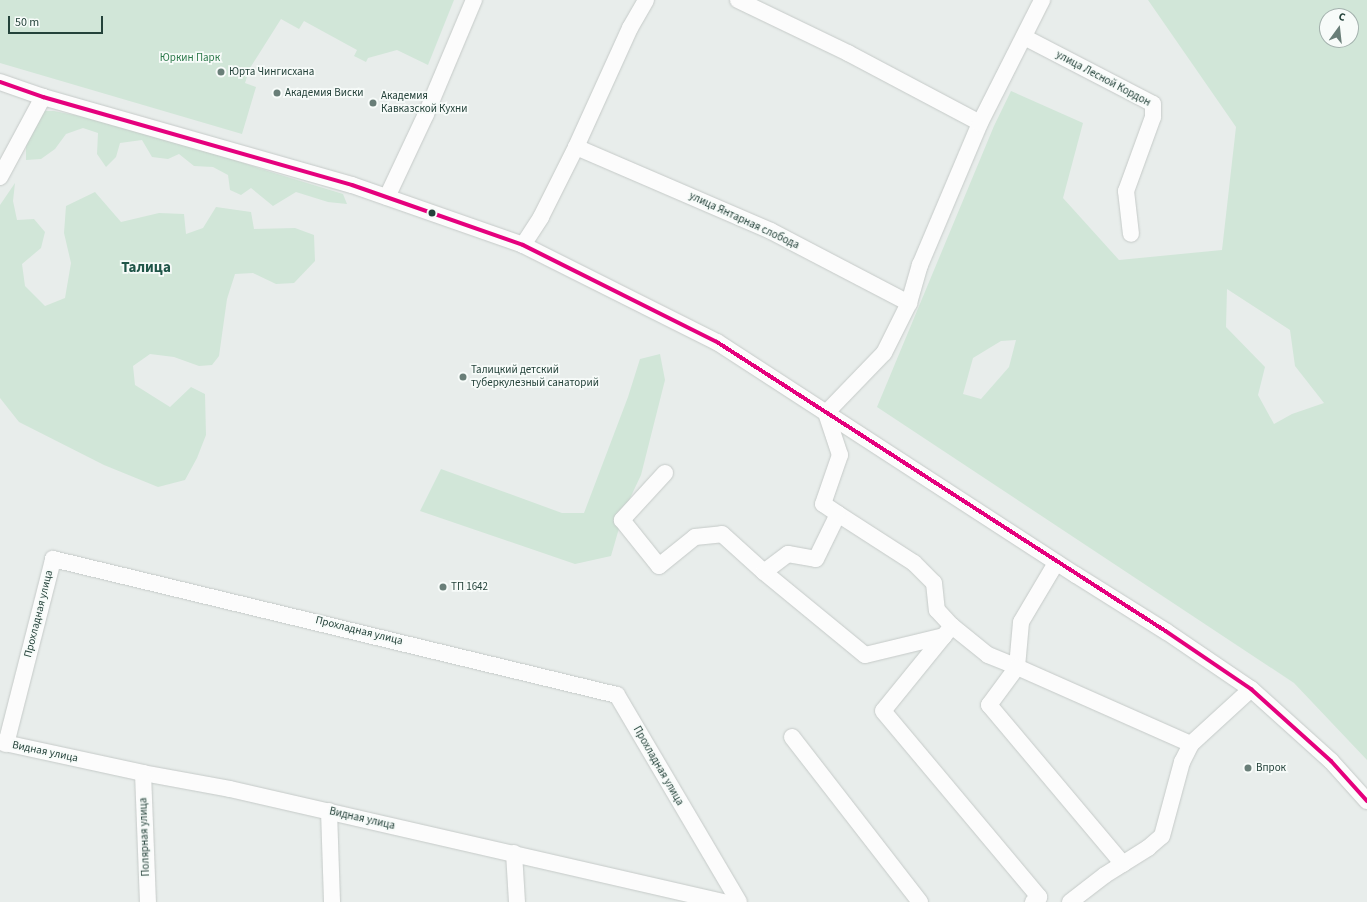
<!DOCTYPE html>
<html>
<head>
<meta charset="utf-8">
<style>
	body { margin:0 }
	#map { position:relative; width:1367px; height:902px; overflow:hidden; background:#e8edeb; font-family:"Source Sans 3",sans-serif }
	div>[style] { position:absolute }
	.green>* { inset:0; background:#d1e6d8 }
	.roads { filter:drop-shadow(0 0 1px #c5cac8) drop-shadow(0 0 1px #c5cac8) }
	.minor>* { height:16px; margin:-8px; padding:0 8px; transform-origin:8px; border-radius:8px; background:#fcfcfc }
	.bus-1>* { height:4px; margin:-2px; padding:0 2px; transform-origin:2px; border-radius:2px; background:#e5007d }
	.dots>* { width:11px; height:11px; translate:-50% -50%; box-sizing:border-box; border:2px solid #f7fbf9; border-radius:50% }
	span { translate:-50% -50%; white-space:nowrap; text-align:center; line-height:1.15; -webkit-text-stroke:3.5px #f7fbf9; paint-order:stroke }
	.park-label { font-size:11px; color:#2d7a4b }
	.poi-label { font-size:11px; color:#24423a }
	.left { translate:0 -50%; text-align:left }
	.street-label { font-size:11px; color:#24423a }
	.district-label { font-size:15px; color:#1f5548; font-weight:700 }
	.north { position:absolute; left:1319px; top:8px; width:40px; height:40px; box-sizing:border-box; background:#f7fbf9; border:1px solid #a3b1ad; border-radius:50%; rotate:15deg; font-size:11px; font-weight:700; line-height:16px; text-align:center; color:#24423a }
	.north::after { content:''; display:block; margin:auto; width:14px; height:18px; background:#697e78; clip-path:polygon(50% 0,100% 100%,50% 72%,0 100%) }
	.scale { position:absolute; left:8px; top:16px; width:95px; height:18px; box-sizing:border-box; border:2px solid #24423a; border-top:0; padding-left:5px; font-size:12px; line-height:14px; white-space:nowrap; color:#24423a; -webkit-text-stroke:3px #f7fbf9; paint-order:stroke }
</style>
</head>
<body>
<div id="map">
	<div class="green">
		<i style="clip-path:polygon(0 0,454px 0,428px 65px,397px 50px,368px 58px,366px 62px,354px 56px,357px 50px,304px 21px,299px 29px,281px 19px,250px 68px,245px 83px,256px 87px,242px 134px,0 63px)"></i>
		<i style="clip-path:polygon(evenodd,1148px 0,1367px 0,1367px 760px,1294px 683px,877px 407px,994px 126px,1011px 91px,1083px 123px,1063px 198px,1119px 260px,1222px 250px,1236px 127px,1148px 0,1327px 16px,1351px 16px,1351px 40px,1327px 40px,1327px 16px,1148px 0,1227px 289px,1290px 330px,1295px 366px,1324px 403px,1292px 414px,1274px 424px,1258px 395px,1265px 367px,1226px 327px,1227px 289px,1148px 0,1016px 340px,1009px 367px,981px 399px,963px 394px,973px 358px,1001px 341px,1016px 340px)"></i>
		<i style="clip-path:polygon(40px 111px,54px 111px,79px 116px,198px 147px,258px 168px,343px 194px,347px 204px,328px 202px,296px 192px,273px 206px,251px 188px,241px 195px,230px 190px,228px 175px,213px 167px,194px 166px,179px 154px,168px 159px,152px 157px,142px 140px,120px 143px,116px 157px,106px 167px,97px 154px,98px 133px,83px 128px,66px 134px,55px 149px,41px 159px,26px 160px,26px 141px)"></i>
		<i style="clip-path:polygon(15px 183px,13px 201px,17px 220px,34px 219px,45px 232px,41px 248px,22px 264px,25px 286px,45px 306px,65px 298px,71px 263px,64px 233px,66px 206px,95px 192px,121px 222px,159px 213px,184px 214px,186px 234px,203px 228px,216px 207px,251px 212px,254px 229px,295px 228px,314px 235px,315px 261px,294px 283px,276px 284px,253px 273px,235px 274px,227px 299px,219px 356px,212px 365px,199px 366px,174px 357px,150px 354px,133px 366px,135px 385px,170px 407px,191px 387px,205px 394px,206px 435px,197px 458px,185px 480px,158px 487px,104px 465px,19px 422px,0 398px,0 205px)"></i>
		<i style="clip-path:polygon(660px 354px,665px 380px,641px 475px,624px 511px,611px 556px,575px 564px,420px 511px,441px 469px,562px 513px,584px 513px,628px 397px,640px 359px)"></i>
	</div>
	<div class="roads">
		<div class="minor">
			<i style="left:738px;top:0;width:122px;rotate:25.7deg"></i>
			<i style="left:848px;top:53px;width:149px;rotate:27.9deg"></i>
			<i style="left:1024px;top:37px;width:145px;rotate:27.4deg"></i>
			<i style="left:1153px;top:104px;width:13px;rotate:90deg"></i>
			<i style="left:1153px;top:117px;width:79px;rotate:110deg"></i>
			<i style="left:1126px;top:191px;width:43px;rotate:83.4deg"></i>
			<i style="left:0;top:82px;width:46px;rotate:19.2deg"></i>
			<i style="left:43px;top:97px;width:321px;rotate:15.9deg"></i>
			<i style="left:352px;top:185px;width:181px;rotate:19.3deg"></i>
			<i style="left:523px;top:245px;width:217px;rotate:26.6deg"></i>
			<i style="left:717px;top:342px;width:428px;rotate:33deg"></i>
			<i style="left:1076px;top:575px;width:107px;rotate:32.1deg"></i>
			<i style="left:1167px;top:632px;width:102px;rotate:34.2deg"></i>
			<i style="left:1251px;top:689px;width:108px;rotate:42deg"></i>
			<i style="left:1331px;top:761px;width:54px;rotate:48deg"></i>
			<i style="left:576px;top:147px;width:212px;rotate:23.3deg"></i>
			<i style="left:771px;top:231px;width:156px;rotate:27.6deg"></i>
			<i style="left:0;top:177px;width:91px;rotate:-61.7deg"></i>
			<i style="left:387px;top:197px;width:92px;rotate:-64.8deg"></i>
			<i style="left:426px;top:114px;width:124px;rotate:-67.2deg"></i>
			<i style="left:523px;top:245px;width:33px;rotate:-57deg"></i>
			<i style="left:541px;top:217px;width:78px;rotate:-63.4deg"></i>
			<i style="left:576px;top:147px;width:131px;rotate:-65.6deg"></i>
			<i style="left:630px;top:28px;width:32px;rotate:-60deg"></i>
			<i style="left:665px;top:473px;width:64px;rotate:132.5deg"></i>
			<i style="left:622px;top:520px;width:59px;rotate:51.2deg"></i>
			<i style="left:659px;top:566px;width:46px;rotate:-38.9deg"></i>
			<i style="left:695px;top:537px;width:27px;rotate:-6deg"></i>
			<i style="left:722px;top:534px;width:57px;rotate:42.1deg"></i>
			<i style="left:838px;top:514px;width:90px;rotate:32.8deg"></i>
			<i style="left:914px;top:563px;width:28px;rotate:45deg"></i>
			<i style="left:934px;top:583px;width:27px;rotate:84deg"></i>
			<i style="left:937px;top:610px;width:22px;rotate:47deg"></i>
			<i style="left:952px;top:626px;width:46px;rotate:38.9deg"></i>
			<i style="left:988px;top:655px;width:31px;rotate:22deg"></i>
			<i style="left:1017px;top:667px;width:45px;rotate:-84.9deg"></i>
			<i style="left:1021px;top:622px;width:69px;rotate:-59.3deg"></i>
			<i style="left:952px;top:626px;width:109px;rotate:129.1deg"></i>
			<i style="left:883px;top:711px;width:243px;rotate:50deg"></i>
			<i style="left:1039px;top:897px;width:8px;rotate:140deg"></i>
			<i style="left:944px;top:636px;width:81px;rotate:166.5deg"></i>
			<i style="left:865px;top:655px;width:131px;rotate:-140.6deg"></i>
			<i style="left:764px;top:572px;width:30px;rotate:-37deg"></i>
			<i style="left:788px;top:554px;width:28px;rotate:10deg"></i>
			<i style="left:816px;top:559px;width:50px;rotate:-63.9deg"></i>
			<i style="left:838px;top:514px;width:18px;rotate:-146deg"></i>
			<i style="left:823px;top:504px;width:52px;rotate:-70.9deg"></i>
			<i style="left:840px;top:455px;width:44px;rotate:-108.4deg"></i>
			<i style="left:826px;top:413px;width:83px;rotate:-46deg"></i>
			<i style="left:884px;top:353px;width:56px;rotate:-63.4deg"></i>
			<i style="left:909px;top:303px;width:40px;rotate:-74deg"></i>
			<i style="left:920px;top:265px;width:154px;rotate:-67.1deg"></i>
			<i style="left:980px;top:123px;width:138px;rotate:-63.2deg"></i>
			<i style="left:792px;top:737px;width:209px;rotate:52.2deg"></i>
			<i style="left:0;top:742px;width:146px;rotate:12.2deg"></i>
			<i style="left:143px;top:773px;width:88px;rotate:10.4deg"></i>
			<i style="left:230px;top:789px;width:506px;rotate:12.91deg"></i>
			<i style="left:6px;top:744px;width:191px;rotate:-75.7deg"></i>
			<i style="left:53px;top:559px;width:580px;rotate:13.56deg"></i>
			<i style="left:617px;top:695px;width:240px;rotate:59.5deg"></i>
			<i style="left:143px;top:773px;width:129px;rotate:87.8deg"></i>
			<i style="left:329px;top:811px;width:91px;rotate:88.1deg"></i>
			<i style="left:514px;top:853px;width:49px;rotate:86.5deg"></i>
			<i style="left:1123px;top:864px;width:208px;rotate:-130.1deg"></i>
			<i style="left:989px;top:705px;width:47px;rotate:-53.6deg"></i>
			<i style="left:1017px;top:667px;width:190px;rotate:23.9deg"></i>
			<i style="left:1070px;top:902px;width:44px;rotate:-37.6deg"></i>
			<i style="left:1105px;top:875px;width:51px;rotate:-32.1deg"></i>
			<i style="left:1148px;top:848px;width:18px;rotate:-41deg"></i>
			<i style="left:1162px;top:836px;width:77px;rotate:-74.9deg"></i>
			<i style="left:1182px;top:762px;width:20px;rotate:-63deg"></i>
			<i style="left:1191px;top:744px;width:81px;rotate:-42.5deg"></i>
		</div>
	</div>
	<div class="bus-1">
		<i style="left:0;top:82px;width:46px;rotate:19.2deg"></i>
		<i style="left:43px;top:97px;width:321px;rotate:15.9deg"></i>
		<i style="left:352px;top:185px;width:181px;rotate:19.3deg"></i>
		<i style="left:523px;top:245px;width:217px;rotate:26.6deg"></i>
		<i style="left:717px;top:342px;width:535px;rotate:32.8deg"></i>
		<i style="left:1167px;top:632px;width:102px;rotate:34.2deg"></i>
		<i style="left:1251px;top:689px;width:108px;rotate:42deg"></i>
		<i style="left:1331px;top:761px;width:54px;rotate:48deg"></i>
	</div>
	<div class="dots">
		<i style="left:221px;top:72px;background:#697e78"></i>
		<i style="left:277px;top:93px;background:#697e78"></i>
		<i style="left:373px;top:103px;background:#697e78"></i>
		<i style="left:432px;top:213px;background:#24423a"></i>
		<i style="left:463px;top:377px;background:#697e78"></i>
		<i style="left:443px;top:587px;background:#697e78"></i>
		<i style="left:1248px;top:768px;background:#697e78"></i>
	</div>
	<div class="park-label">
		<span style="left:190px;top:58px">Юркин Парк</span>
	</div>
	<div class="poi-label">
		<span class="left" style="left:229px;top:72px">Юрта Чингисхана</span>
		<span class="left" style="left:285px;top:93px">Академия Виски</span>
		<span class="left" style="left:381px;top:103px">Академия<br>Кавказской Кухни</span>
		<span class="left" style="left:471px;top:377px">Талицкий детский<br>туберкулезный санаторий</span>
		<span class="left" style="left:451px;top:587px">ТП 1642</span>
		<span class="left" style="left:1256px;top:768px">Впрок</span>
	</div>
	<div class="street-label">
		<span style="left:1103px;top:79px;rotate:28deg">улица Лесной Кордон</span>
		<span style="left:744px;top:221px;rotate:25deg">улица Янтарная слобода</span>
		<span style="left:39px;top:614px;rotate:-76deg">Прохладная улица</span>
		<span style="left:359px;top:631px;rotate:14deg">Прохладная улица</span>
		<span style="left:45px;top:752px;rotate:12deg">Видная улица</span>
		<span style="left:658px;top:766px;rotate:60deg">Прохладная улица</span>
		<span style="left:362px;top:819px;rotate:13deg">Видная улица</span>
		<span style="left:145px;top:837px;rotate:-92deg">Полярная улица</span>
	</div>
	<div class="district-label">
		<span style="left:146px;top:268px">Талица</span>
	</div>
	<div class="north">С</div>
	<div class="scale">50 m</div>
</div>
</body>
</html>
